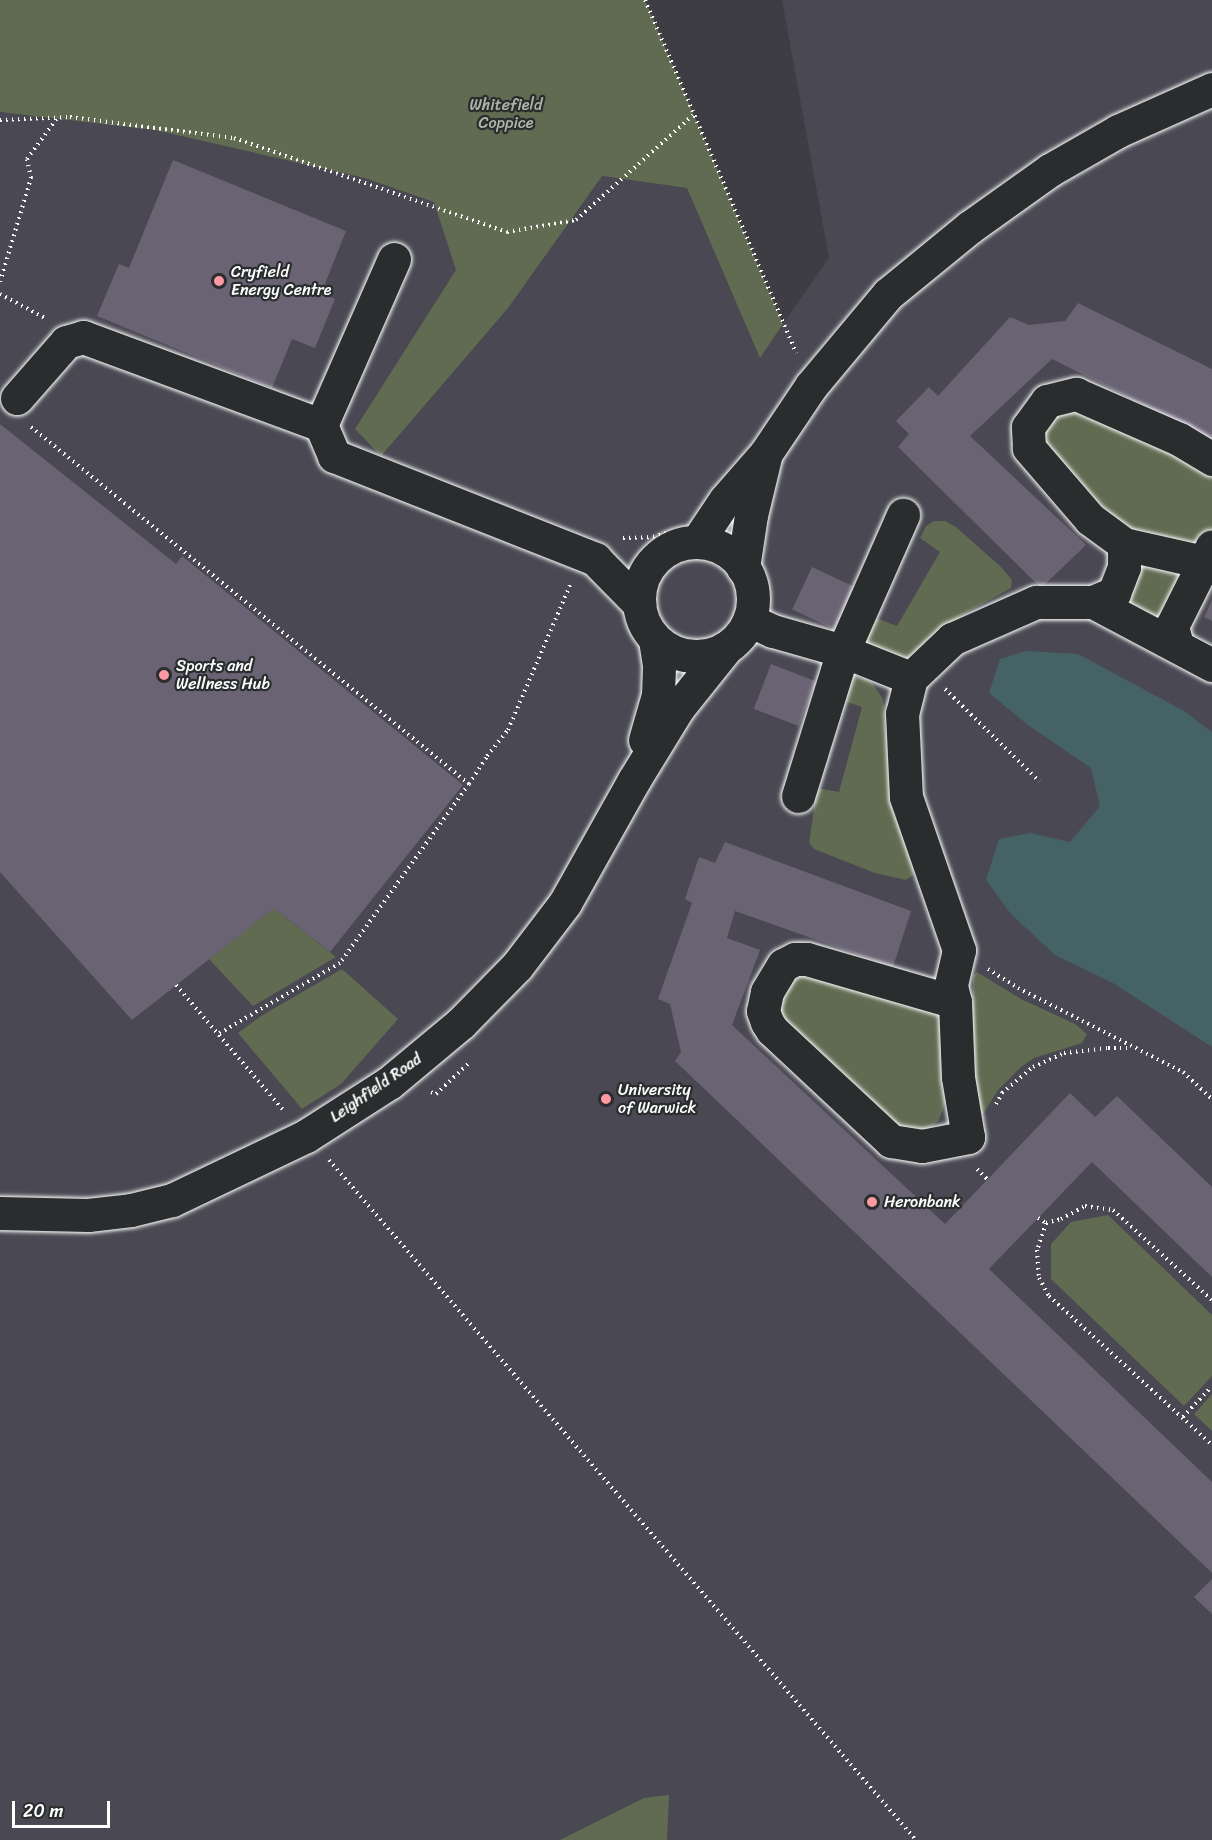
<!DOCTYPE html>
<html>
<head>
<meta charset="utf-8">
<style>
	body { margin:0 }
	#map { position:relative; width:1212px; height:1840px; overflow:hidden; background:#3d3d43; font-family:Sriracha,sans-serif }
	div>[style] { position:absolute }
	.built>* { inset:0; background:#4a4852 }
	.green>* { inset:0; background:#616b52 }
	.water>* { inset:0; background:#456367 }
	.building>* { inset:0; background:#696374; transform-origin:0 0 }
	.path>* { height:4px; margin-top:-2px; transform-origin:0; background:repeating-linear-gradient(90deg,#fff 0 1.5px,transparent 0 6px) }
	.roads { filter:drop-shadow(0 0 2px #fff) drop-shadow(0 0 2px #fff) }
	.minor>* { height:33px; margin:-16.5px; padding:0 16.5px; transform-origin:16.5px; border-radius:16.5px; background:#2a2d2e }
	.minor>.ring { margin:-16.5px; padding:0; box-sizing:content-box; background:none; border:33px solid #2a2d2e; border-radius:50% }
	.dots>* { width:16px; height:16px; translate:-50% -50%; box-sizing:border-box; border:3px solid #2a2d2e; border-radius:50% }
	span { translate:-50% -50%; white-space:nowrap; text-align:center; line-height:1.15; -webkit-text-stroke:4.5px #2a2d2e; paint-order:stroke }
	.park-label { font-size:16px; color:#b0b5a8 }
	.poi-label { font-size:16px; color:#fff }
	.left { translate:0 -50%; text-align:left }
	.street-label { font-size:16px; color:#fff }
	.scale { position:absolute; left:12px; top:1801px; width:98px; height:27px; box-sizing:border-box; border:3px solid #fff; border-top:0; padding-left:8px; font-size:18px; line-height:21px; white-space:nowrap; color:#fff; -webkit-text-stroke:4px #2a2d2e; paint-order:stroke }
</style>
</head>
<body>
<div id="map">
	<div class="built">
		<i style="clip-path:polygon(782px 0,1212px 0,1212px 1840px,0 1840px,0 112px,602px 176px,687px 188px,760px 357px,829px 258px)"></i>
	</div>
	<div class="green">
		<i style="clip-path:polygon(0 0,645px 0,783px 324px,760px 358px,687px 188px,602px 176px,508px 308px,381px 456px,355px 429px,456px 270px,434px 202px,365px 178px,155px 130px,0 112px)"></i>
		<i style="clip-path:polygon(1073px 407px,1212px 470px,1212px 532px,1189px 548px,1130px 533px,1078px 482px,1041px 437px,1049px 417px)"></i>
		<i style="clip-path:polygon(934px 521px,945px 521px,956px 527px,1000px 566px,1012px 580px,1011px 588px,962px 615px,909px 658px,897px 658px,869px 646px,864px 640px,873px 617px,897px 626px,940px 552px,920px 538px,926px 526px)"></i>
		<i style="clip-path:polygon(1138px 555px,1188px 562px,1158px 619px,1132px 608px,1129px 599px)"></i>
		<i style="clip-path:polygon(851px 676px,871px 681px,883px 699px,891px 801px,914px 866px,913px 875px,906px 880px,875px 873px,814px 849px,809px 843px,817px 788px,839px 792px,862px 707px,841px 700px)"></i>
		<i style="clip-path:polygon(274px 908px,336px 957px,253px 1006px,209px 959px)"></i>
		<i style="clip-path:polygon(342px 969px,398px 1019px,341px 1084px,302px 1109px,238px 1033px,261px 1016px)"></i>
		<i style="clip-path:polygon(792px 972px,933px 1007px,944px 1018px,946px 1101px,939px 1120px,931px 1128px,906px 1133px,776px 1020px,775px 1005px)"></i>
		<i style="clip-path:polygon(977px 972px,1021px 999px,1075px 1024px,1087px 1034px,1082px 1043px,1034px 1058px,1021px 1067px,998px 1090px,983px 1114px,978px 1115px,975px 1115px,972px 1043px,973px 975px)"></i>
		<i style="clip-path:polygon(1108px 1215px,1212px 1315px,1212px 1376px,1184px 1406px,1051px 1279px,1051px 1244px,1071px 1222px)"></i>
		<i style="clip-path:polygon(1212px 1394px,1212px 1431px,1194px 1414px)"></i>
		<i style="clip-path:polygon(669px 1795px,667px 1840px,560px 1840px,644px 1798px)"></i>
	</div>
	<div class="water">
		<i style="clip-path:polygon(1026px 651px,1078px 654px,1184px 711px,1212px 732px,1212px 1047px,1113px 983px,1055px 955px,1011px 914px,986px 880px,999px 839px,1030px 833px,1070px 842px,1100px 806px,1091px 768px,1028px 725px,989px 693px,1000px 659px)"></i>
	</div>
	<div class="building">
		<i style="clip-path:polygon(173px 160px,346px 231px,321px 294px,335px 299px,315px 348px,292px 339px,272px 388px,97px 316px,119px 264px,129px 268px)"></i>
		<i style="clip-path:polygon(1078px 303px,1212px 369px,1212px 439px,1052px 359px,970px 436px,1086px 545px,1041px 588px,898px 447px,909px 434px,896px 421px,929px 387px,938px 396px,1010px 317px,1029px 325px,1065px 321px)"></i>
		<i style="clip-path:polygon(0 424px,176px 564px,182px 556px,463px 785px,330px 952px,274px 908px,132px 1020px,0 872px)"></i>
		<i style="left:812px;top:567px;width:50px;height:47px;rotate:25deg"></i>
		<i style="clip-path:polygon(1212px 600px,1212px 621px,1204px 617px)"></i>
		<i style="left:771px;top:664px;width:48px;height:48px;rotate:21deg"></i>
		<i style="clip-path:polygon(725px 842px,911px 911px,893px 967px,735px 911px,727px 938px,760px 950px,732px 1025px,945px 1224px,1070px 1093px,1095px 1117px,1117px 1096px,1212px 1187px,1212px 1277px,1092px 1162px,989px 1269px,1212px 1482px,1212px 1573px,675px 1061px,681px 1052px,670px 1004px,658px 999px,692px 903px,685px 899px,699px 857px,715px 863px)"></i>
		<i style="clip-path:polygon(1212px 1579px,1212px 1614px,1194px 1597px)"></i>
	</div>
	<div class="path">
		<i style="left:645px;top:0;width:384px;rotate:66.8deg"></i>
		<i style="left:0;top:120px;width:70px;rotate:-2.5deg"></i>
		<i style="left:70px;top:117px;width:165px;rotate:7.3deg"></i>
		<i style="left:234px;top:138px;width:289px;rotate:19deg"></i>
		<i style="left:507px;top:232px;width:70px;rotate:-9.9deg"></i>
		<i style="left:576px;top:220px;width:157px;rotate:-41.9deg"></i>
		<i style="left:0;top:282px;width:109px;rotate:-73.4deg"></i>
		<i style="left:31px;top:178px;width:19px;rotate:-102deg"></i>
		<i style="left:27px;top:159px;width:52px;rotate:-53.6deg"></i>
		<i style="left:0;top:294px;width:51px;rotate:28.1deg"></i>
		<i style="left:31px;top:427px;width:565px;rotate:39.18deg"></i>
		<i style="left:469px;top:784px;width:221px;rotate:125.8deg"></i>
		<i style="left:340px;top:963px;width:141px;rotate:149.8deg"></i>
		<i style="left:623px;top:538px;width:30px;rotate:-2deg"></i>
		<i style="left:653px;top:537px;width:14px;rotate:-17deg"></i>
		<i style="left:945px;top:689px;width:132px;rotate:44.4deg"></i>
		<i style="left:469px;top:784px;width:33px;rotate:-57deg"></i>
		<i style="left:487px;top:756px;width:33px;rotate:-51deg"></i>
		<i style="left:508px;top:730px;width:158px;rotate:-66.8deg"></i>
		<i style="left:988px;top:969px;width:36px;rotate:32deg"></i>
		<i style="left:1018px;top:988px;width:185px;rotate:27deg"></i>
		<i style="left:1183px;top:1072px;width:40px;rotate:43deg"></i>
		<i style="left:176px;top:985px;width:165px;rotate:49.4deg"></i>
		<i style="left:431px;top:1092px;width:5px;rotate:22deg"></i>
		<i style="left:436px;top:1094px;width:44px;rotate:-43.2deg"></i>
		<i style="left:996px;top:1104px;width:13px;rotate:-61deg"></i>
		<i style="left:1002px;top:1093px;width:40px;rotate:-40deg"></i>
		<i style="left:1033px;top:1067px;width:34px;rotate:-24deg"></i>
		<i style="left:1064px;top:1053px;width:44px;rotate:-6.5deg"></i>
		<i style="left:1108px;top:1048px;width:24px"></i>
		<i style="left:329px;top:1160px;width:898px;rotate:49.2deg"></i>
		<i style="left:977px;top:1169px;width:14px;rotate:45deg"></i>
		<i style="left:1038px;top:1218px;width:9px;rotate:32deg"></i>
		<i style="left:1046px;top:1223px;width:28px;rotate:108deg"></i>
		<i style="left:1037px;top:1250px;width:28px;rotate:86deg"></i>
		<i style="left:1039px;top:1278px;width:21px;rotate:61deg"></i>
		<i style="left:1049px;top:1296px;width:221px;rotate:42.4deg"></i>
		<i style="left:1046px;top:1223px;width:16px;rotate:-15deg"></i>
		<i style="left:1061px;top:1219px;width:27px;rotate:-28deg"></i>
		<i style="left:1085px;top:1206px;width:28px;rotate:8deg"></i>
		<i style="left:1113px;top:1210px;width:134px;rotate:42.3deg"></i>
		<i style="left:1183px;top:1417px;width:42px;rotate:-46.9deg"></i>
	</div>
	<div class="roads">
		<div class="minor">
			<i style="left:394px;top:259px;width:181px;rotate:113.7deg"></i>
			<i style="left:321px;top:425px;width:34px;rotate:67deg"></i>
			<i style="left:334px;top:456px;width:281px;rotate:21.5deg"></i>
			<i style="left:595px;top:559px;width:63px;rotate:45.6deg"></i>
			<i style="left:17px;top:398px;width:74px;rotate:-48.8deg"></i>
			<i style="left:66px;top:342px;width:18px;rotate:-16deg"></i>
			<i style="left:83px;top:337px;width:254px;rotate:20.3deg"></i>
			<i style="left:697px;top:542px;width:50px;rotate:-56.3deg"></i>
			<i style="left:725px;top:500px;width:62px;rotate:-48.9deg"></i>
			<i style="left:766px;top:453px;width:81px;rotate:-56.1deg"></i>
			<i style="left:811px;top:386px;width:120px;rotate:-50.1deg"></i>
			<i style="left:888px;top:294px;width:106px;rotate:-39.3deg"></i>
			<i style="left:970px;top:227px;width:98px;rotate:-35.5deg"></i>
			<i style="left:1050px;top:170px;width:78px;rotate:-29.8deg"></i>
			<i style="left:1118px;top:131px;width:103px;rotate:-24.1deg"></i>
			<i class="ring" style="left:639px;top:542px;width:81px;height:81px"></i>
			<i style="left:1124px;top:544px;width:81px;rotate:12.8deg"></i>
			<i style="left:743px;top:568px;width:54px;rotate:-81.4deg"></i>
			<i style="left:751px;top:515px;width:60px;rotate:-76.4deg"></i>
			<i style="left:1093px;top:602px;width:23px;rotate:-23deg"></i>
			<i style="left:1114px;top:593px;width:28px;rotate:-69deg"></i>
			<i style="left:1124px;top:567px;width:23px;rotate:-90deg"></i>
			<i style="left:1124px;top:544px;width:42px;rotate:-143.7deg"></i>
			<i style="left:1090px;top:519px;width:94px;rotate:-130.7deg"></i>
			<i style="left:1029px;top:448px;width:21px;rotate:-93deg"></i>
			<i style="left:1028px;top:427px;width:32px;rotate:-54deg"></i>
			<i style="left:1047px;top:401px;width:30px;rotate:-14deg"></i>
			<i style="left:1076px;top:394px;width:112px;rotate:23.6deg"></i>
			<i style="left:1179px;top:439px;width:39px;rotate:31deg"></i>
			<i style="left:749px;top:620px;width:26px;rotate:25deg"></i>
			<i style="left:773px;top:631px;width:73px;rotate:15.9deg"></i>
			<i style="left:843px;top:651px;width:73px;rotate:21.7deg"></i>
			<i style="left:911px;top:678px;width:36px;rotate:104deg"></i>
			<i style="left:902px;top:713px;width:84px;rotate:87.3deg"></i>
			<i style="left:906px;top:797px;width:162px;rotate:70.9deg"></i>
			<i style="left:959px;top:950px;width:37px;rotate:103deg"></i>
			<i style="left:951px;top:986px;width:16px;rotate:76deg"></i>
			<i style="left:955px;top:1002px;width:154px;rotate:-163.8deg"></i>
			<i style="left:807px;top:959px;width:12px;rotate:180deg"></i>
			<i style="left:795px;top:959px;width:13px;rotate:153deg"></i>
			<i style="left:783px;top:965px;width:31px;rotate:121deg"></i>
			<i style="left:767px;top:992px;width:19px;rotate:102deg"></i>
			<i style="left:763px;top:1011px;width:12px;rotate:70deg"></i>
			<i style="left:767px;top:1022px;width:9px;rotate:58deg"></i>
			<i style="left:772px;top:1030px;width:163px;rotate:43deg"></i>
			<i style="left:891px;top:1141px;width:31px;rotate:9deg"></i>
			<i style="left:922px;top:1146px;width:47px;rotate:-11.1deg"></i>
			<i style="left:968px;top:1137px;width:61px;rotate:-99.5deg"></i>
			<i style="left:958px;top:1077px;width:75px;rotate:-92.3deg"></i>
			<i style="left:1177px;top:645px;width:20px;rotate:-105deg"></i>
			<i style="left:1172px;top:626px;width:89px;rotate:-63.4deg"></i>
			<i style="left:911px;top:678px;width:57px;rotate:-43.6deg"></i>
			<i style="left:952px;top:639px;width:92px;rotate:-23.8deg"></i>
			<i style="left:1036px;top:602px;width:57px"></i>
			<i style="left:1093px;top:602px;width:135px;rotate:27.9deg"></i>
			<i style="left:645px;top:740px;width:47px;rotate:-73.9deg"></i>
			<i style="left:658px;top:695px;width:30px;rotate:-88deg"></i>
			<i style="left:659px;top:665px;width:26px;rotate:-99deg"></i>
			<i style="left:798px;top:796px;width:152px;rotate:-72.8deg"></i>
			<i style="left:843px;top:651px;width:149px;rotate:-66.2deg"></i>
			<i style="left:0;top:1213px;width:88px;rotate:1.3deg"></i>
			<i style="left:88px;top:1215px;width:43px;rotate:-6.6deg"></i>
			<i style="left:131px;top:1210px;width:42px;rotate:-13.7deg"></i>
			<i style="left:172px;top:1200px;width:148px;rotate:-25.5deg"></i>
			<i style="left:306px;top:1136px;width:98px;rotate:-32.6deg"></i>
			<i style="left:389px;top:1083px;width:94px;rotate:-39.8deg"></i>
			<i style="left:461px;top:1023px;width:80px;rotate:-45.5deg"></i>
			<i style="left:517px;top:966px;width:79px;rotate:-52.7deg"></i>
			<i style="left:565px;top:903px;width:141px;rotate:-60.7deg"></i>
			<i style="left:634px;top:780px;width:84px;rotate:-58.6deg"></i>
			<i style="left:678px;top:708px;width:77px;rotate:-51.3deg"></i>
		</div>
	</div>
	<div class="dots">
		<i style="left:219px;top:281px;background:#ff9aa2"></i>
		<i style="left:164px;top:675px;background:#ff9aa2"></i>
		<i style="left:606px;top:1099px;background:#ff9aa2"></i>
		<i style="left:872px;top:1202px;background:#ff9aa2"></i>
	</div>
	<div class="park-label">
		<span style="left:506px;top:114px">Whitefield<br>Coppice</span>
	</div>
	<div class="poi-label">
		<span class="left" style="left:231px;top:281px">Cryfield<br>Energy Centre</span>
		<span class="left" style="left:176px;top:675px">Sports and<br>Wellness Hub</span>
		<span class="left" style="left:618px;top:1099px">University<br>of Warwick</span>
		<span class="left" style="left:884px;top:1202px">Heronbank</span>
	</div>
	<div class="street-label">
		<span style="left:376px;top:1088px;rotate:-35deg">Leighfield Road</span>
	</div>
	<div class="scale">20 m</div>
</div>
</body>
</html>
